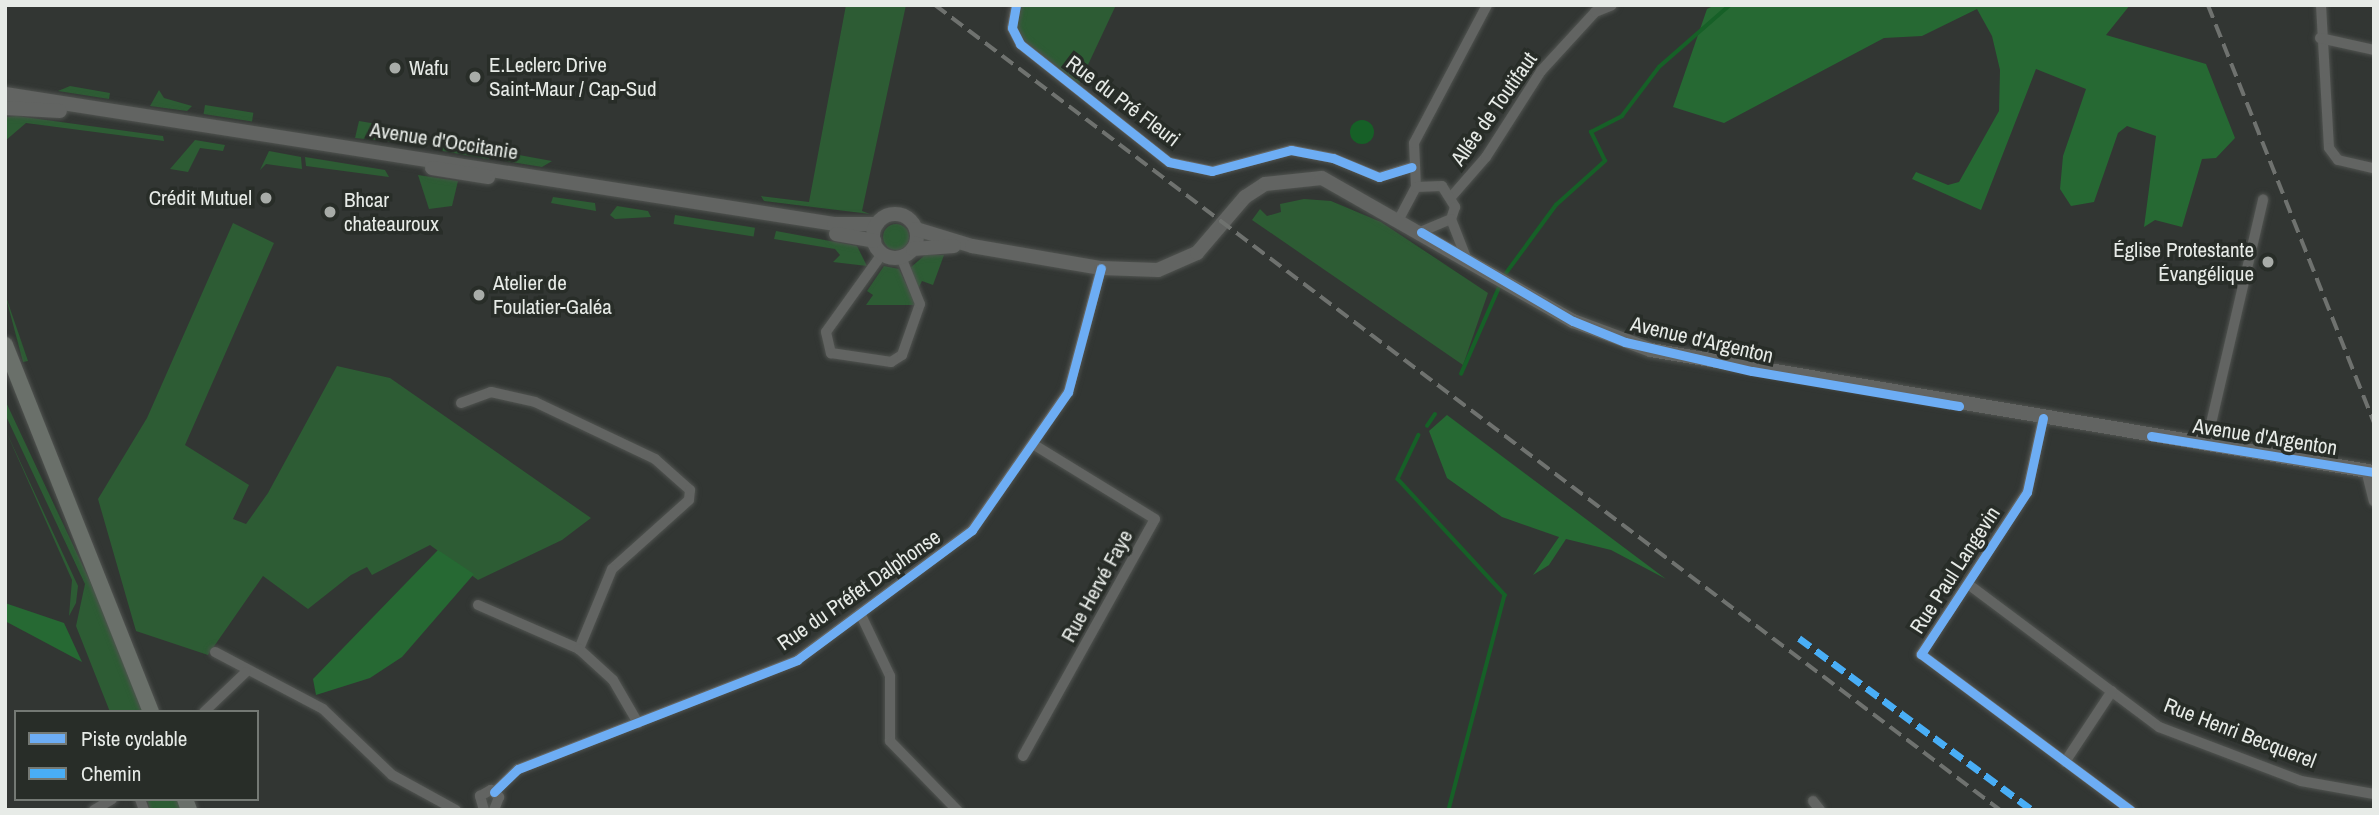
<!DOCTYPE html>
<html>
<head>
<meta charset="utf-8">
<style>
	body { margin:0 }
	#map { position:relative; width:2379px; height:815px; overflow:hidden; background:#323633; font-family:"Archivo Narrow",sans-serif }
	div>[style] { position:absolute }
	.green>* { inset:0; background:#2d5c34; transform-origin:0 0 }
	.round { border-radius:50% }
	.forest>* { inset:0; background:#266933 }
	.water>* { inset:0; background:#166027 }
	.stream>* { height:3.5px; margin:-1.75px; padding:0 1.75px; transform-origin:1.75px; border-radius:1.75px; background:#166027 }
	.roads { filter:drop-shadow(0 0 2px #505350) drop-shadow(0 0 2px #505350) }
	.street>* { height:10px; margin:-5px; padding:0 5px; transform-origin:5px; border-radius:5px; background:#626462 }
	.secondary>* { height:14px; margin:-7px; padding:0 7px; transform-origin:7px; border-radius:7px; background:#626462 }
	.secondary>.ring { margin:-7px; padding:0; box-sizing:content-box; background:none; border:14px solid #626462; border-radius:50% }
	.primary>* { height:16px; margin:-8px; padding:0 8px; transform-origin:8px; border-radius:8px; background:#6a706a }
	.rail>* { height:3.5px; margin-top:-1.75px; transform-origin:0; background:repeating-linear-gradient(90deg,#6f726f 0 14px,transparent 0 21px) }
	.quiet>* { height:7px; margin-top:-3.5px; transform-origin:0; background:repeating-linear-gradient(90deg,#49aef6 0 14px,transparent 0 21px) }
	.cycleway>* { height:9px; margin:-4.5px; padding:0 4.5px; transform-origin:4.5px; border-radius:4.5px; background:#6dadf4 }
	.dots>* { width:19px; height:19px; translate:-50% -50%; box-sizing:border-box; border:4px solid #282d28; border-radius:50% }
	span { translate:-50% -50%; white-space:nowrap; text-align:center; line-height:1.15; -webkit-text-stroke:7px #282d28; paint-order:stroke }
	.poi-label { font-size:21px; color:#e7ebe7 }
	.left { translate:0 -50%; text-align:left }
	.right { translate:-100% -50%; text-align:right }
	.street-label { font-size:21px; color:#e7ebe7 }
	.frame { position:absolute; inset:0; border:7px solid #e7ebe7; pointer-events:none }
	.legend { position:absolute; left:14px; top:710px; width:245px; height:91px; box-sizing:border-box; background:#282d28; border:2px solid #747974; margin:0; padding:9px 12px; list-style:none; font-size:21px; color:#e7ebe7 }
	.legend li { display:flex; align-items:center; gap:14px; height:35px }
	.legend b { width:35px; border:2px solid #747974 }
</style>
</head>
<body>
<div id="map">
	<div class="green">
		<i style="clip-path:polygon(846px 5px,906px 5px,862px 211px,870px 214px,764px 201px,761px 196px,809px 202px)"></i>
		<i style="clip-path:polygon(1020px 5px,1116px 5px,1079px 84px,1023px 41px,1016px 25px)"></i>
		<i style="clip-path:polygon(70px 86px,110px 93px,109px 99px,58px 91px)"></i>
		<i style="clip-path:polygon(159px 90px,164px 98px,192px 106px,187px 111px,150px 106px)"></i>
		<i style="left:205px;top:105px;width:49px;height:9px;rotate:9deg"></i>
		<i style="clip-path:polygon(17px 116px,163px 136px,164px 141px,26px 123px,5px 141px,5px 117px)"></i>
		<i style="clip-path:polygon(359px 121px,401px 128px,403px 143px,355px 138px)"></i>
		<i style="clip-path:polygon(195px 140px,225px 145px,223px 151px,200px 148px,188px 172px,170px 169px)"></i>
		<i style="left:443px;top:142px;width:48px;height:9px;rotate:10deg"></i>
		<i style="clip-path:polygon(269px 151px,301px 157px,302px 169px,266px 164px,260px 170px)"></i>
		<i style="clip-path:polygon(503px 153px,503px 152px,552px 161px,542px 167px,505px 161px)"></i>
		<i style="clip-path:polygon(305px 157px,385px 170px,389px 177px,306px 166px)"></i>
		<i style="clip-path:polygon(418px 175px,458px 181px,452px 206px,429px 209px)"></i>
		<i style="clip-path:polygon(553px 197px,595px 203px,596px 211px,551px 203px)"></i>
		<i style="clip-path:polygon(1304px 199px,1331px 201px,1381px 222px,1488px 293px,1463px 365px,1252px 220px,1260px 209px,1267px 216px,1281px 212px,1280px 204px)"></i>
		<i style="clip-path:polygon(617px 206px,648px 211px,651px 217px,615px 219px,610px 215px)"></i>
		<i style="left:675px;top:215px;width:81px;height:9px;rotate:9deg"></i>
		<i style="clip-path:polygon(233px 223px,274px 243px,185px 445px,249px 485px,233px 519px,246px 524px,268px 493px,337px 366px,390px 378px,591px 518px,562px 540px,478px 580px,430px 545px,372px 575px,367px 567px,351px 575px,308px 609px,263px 576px,208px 655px,136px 631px,98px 499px,147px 418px)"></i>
		<i class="round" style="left:883px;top:224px;width:26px;height:26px"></i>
		<i style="clip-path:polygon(776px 231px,857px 246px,867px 266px,833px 262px,840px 255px,835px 249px,774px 239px)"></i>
		<i style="clip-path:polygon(925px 255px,944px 255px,933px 285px,922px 281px,918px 289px,910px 268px)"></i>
		<i style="clip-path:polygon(884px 266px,899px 269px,916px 305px,866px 305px,873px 295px,867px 291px)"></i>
		<i style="clip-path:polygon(5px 294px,28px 361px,23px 362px)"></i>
		<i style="clip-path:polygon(5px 400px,96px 594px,143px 712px,110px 712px,76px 626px,85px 584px,5px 414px)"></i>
		<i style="clip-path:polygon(5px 429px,78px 586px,76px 603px,69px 616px,72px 580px)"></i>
		<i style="clip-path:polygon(147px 799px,178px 799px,182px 810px,150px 810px)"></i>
	</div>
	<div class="forest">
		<i style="clip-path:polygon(1715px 5px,2130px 5px,2106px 35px,2206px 64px,2235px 138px,2216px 158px,2202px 159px,2182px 227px,2155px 220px,2144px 227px,2156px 136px,2127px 126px,2118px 133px,2094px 202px,2071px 206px,2060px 189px,2063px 156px,2086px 89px,2036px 69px,1981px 210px,1912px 179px,1916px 172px,1948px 185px,1959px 182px,1999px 111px,2000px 70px,1992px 36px,1977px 9px,1922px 36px,1884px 38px,1724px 123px,1673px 107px,1707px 9px)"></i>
		<i style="clip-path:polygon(1447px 415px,1666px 579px,1611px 550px,1566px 539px,1549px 565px,1533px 575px,1559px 537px,1502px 517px,1447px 478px,1429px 431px)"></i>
		<i style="clip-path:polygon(438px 550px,474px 574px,402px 657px,370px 678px,316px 695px,313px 679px)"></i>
		<i style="clip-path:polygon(5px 603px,64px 623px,82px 662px,5px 621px)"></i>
	</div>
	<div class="water">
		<i class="round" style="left:1350px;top:120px;width:24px;height:24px"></i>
	</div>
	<div class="stream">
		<i style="left:1504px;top:276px;width:88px;rotate:-53.8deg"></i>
		<i style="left:1556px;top:205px;width:66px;rotate:-41.9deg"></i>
		<i style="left:1605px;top:161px;width:32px;rotate:-116deg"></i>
		<i style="left:1591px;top:132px;width:35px;rotate:-27deg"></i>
		<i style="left:1622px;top:116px;width:61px;rotate:-52.9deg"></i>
		<i style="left:1659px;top:67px;width:94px;rotate:-41.1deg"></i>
		<i style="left:1461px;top:374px;width:99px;rotate:-66.3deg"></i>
		<i style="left:1427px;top:426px;width:14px;rotate:-56deg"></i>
		<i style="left:1419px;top:435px;width:49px;rotate:115.5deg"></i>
		<i style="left:1398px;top:479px;width:158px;rotate:47.3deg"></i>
		<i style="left:1505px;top:595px;width:222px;rotate:104.6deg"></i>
	</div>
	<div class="roads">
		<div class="street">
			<i style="left:1016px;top:5px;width:23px;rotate:100deg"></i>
			<i style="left:1012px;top:28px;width:18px;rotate:63deg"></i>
			<i style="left:1020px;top:44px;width:190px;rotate:38.4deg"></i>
			<i style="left:1169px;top:162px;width:44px;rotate:11.8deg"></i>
			<i style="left:1212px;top:171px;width:82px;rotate:-14.9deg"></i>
			<i style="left:1291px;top:150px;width:43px;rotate:10.8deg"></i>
			<i style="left:1333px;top:158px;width:50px;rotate:22.4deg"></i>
			<i style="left:1379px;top:177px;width:34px;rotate:-17deg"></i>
			<i style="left:2321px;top:5px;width:143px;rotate:86.8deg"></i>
			<i style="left:2329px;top:148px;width:15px;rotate:53deg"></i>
			<i style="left:2338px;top:160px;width:37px;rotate:13deg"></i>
			<i style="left:2320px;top:38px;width:55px;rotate:12.5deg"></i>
			<i style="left:1416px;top:187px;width:44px;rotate:-92.6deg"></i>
			<i style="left:1414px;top:143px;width:156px;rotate:-62.1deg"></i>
			<i style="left:1452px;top:196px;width:52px;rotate:-48.9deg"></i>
			<i style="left:1486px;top:157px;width:102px;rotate:-57.4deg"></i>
			<i style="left:1541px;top:71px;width:80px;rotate:-47.5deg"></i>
			<i style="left:1595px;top:12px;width:18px;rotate:-22deg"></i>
			<i style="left:1399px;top:219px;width:36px;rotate:-62deg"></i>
			<i style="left:1416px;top:187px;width:26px;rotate:-2deg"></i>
			<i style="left:1442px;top:186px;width:25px;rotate:58deg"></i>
			<i style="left:1455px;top:207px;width:13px;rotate:108deg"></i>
			<i style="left:1451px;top:219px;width:33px;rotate:157deg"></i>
			<i style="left:1451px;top:219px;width:44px;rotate:68.7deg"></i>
			<i style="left:882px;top:254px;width:96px;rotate:125.7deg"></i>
			<i style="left:826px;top:332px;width:22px;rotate:77deg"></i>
			<i style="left:831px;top:353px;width:61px;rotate:8.5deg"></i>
			<i style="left:891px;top:362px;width:13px;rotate:-32deg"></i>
			<i style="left:902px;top:355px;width:54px;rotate:-70.6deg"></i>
			<i style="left:920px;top:304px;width:51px;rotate:-112deg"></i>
			<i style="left:461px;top:403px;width:32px;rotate:-20deg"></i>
			<i style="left:491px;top:392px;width:45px;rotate:12.8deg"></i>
			<i style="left:535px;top:402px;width:133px;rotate:25.4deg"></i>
			<i style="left:655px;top:459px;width:47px;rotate:41.5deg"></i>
			<i style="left:690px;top:490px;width:10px;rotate:96deg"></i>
			<i style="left:689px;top:500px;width:103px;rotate:138.1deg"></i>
			<i style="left:612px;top:569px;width:87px;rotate:112.4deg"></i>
			<i style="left:2043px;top:418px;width:76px;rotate:102.2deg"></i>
			<i style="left:2027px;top:492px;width:194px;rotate:123.2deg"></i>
			<i style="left:1921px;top:654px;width:261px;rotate:36.7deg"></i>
			<i style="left:2206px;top:445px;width:252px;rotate:-76.9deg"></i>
			<i style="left:2366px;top:470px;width:32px;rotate:76deg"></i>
			<i style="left:1968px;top:584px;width:239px;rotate:36.8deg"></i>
			<i style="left:2159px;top:727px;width:152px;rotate:20.8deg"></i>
			<i style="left:2301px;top:781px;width:74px;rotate:10.1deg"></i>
			<i style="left:478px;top:605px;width:110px;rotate:23.5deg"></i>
			<i style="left:579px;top:649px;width:46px;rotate:42.4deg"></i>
			<i style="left:613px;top:680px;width:50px;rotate:59.8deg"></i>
			<i style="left:860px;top:613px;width:70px;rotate:64.5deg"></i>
			<i style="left:890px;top:676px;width:65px;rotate:90deg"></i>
			<i style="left:890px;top:741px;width:96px;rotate:45.8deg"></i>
			<i style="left:215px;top:652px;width:122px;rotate:27.8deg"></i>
			<i style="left:323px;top:709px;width:95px;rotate:43.7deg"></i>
			<i style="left:392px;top:775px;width:73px;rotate:28.7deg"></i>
			<i style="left:204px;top:712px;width:58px;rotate:-43.6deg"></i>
			<i style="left:1023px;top:756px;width:271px;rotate:-60.9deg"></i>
			<i style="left:1155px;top:519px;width:140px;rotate:-148.5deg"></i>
			<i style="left:2065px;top:762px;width:85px;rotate:-56.5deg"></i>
			<i style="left:494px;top:792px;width:33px;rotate:-44deg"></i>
			<i style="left:518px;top:769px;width:300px;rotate:-21.3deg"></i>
			<i style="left:797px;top:660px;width:218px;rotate:-36.6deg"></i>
			<i style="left:972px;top:530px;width:168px;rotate:-55.2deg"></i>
			<i style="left:1068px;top:392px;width:128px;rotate:-75.1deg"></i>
			<i style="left:140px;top:799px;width:12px;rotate:70deg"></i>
			<i style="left:1813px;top:801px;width:11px;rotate:52deg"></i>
			<i style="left:94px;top:810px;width:21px;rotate:-31deg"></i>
			<i style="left:484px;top:810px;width:15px;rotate:-106deg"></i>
			<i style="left:480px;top:796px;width:13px;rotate:-29deg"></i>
			<i style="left:491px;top:790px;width:11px;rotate:41deg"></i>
			<i style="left:499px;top:797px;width:14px;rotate:111deg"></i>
		</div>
		<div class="secondary">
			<i style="left:5px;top:94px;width:839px;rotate:8.91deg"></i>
			<i style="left:834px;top:224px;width:43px"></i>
			<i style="left:5px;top:108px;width:55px;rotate:3.1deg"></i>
			<i style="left:432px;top:168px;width:57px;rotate:9.1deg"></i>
			<i class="ring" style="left:873px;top:214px;width:30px;height:30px"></i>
			<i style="left:916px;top:229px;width:59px;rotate:16.9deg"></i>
			<i style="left:972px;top:246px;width:131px;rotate:9.7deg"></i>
			<i style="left:1101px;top:268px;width:57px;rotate:2deg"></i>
			<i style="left:1158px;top:270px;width:43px;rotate:-23.6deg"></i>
			<i style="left:1197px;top:253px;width:74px;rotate:-49.4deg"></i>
			<i style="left:1245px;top:197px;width:24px;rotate:-33deg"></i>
			<i style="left:1265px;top:184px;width:57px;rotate:-6deg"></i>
			<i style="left:1322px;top:178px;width:289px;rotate:29.7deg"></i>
			<i style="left:1573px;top:321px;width:83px;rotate:20.4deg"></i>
			<i style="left:1651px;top:350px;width:733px;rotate:9.58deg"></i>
			<i style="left:836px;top:234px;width:39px;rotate:10deg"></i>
			<i style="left:913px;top:249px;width:41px;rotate:-4.2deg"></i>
		</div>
		<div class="primary">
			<i style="left:5px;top:345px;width:395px;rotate:68.3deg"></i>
			<i style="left:185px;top:799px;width:12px;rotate:70deg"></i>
		</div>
	</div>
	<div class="rail">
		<i style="left:935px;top:5px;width:1335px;rotate:37.08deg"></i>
		<i style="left:2208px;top:5px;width:450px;rotate:68.3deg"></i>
	</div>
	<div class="quiet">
		<i style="left:1799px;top:638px;width:290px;rotate:36.4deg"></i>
	</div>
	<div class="cycleway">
		<i style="left:1016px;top:5px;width:23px;rotate:100deg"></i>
		<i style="left:1012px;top:28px;width:18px;rotate:63deg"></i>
		<i style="left:1020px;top:44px;width:190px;rotate:38.4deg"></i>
		<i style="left:1169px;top:162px;width:44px;rotate:11.8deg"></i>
		<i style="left:1212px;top:171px;width:82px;rotate:-14.9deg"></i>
		<i style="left:1291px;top:150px;width:43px;rotate:10.8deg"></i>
		<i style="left:1333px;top:158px;width:50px;rotate:22.4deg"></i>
		<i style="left:1379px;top:177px;width:34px;rotate:-17deg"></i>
		<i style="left:1421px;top:232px;width:176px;rotate:30.4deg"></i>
		<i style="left:1573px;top:321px;width:56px;rotate:22deg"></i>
		<i style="left:1625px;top:342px;width:130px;rotate:12.9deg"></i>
		<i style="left:1752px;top:371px;width:210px;rotate:9.6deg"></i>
		<i style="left:2043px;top:418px;width:76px;rotate:102.2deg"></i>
		<i style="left:2027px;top:492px;width:194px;rotate:123.2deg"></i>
		<i style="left:1921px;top:654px;width:261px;rotate:36.7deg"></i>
		<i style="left:2151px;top:436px;width:226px;rotate:9.2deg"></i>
		<i style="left:494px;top:792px;width:33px;rotate:-44deg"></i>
		<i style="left:518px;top:769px;width:300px;rotate:-21.3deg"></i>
		<i style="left:797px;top:660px;width:218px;rotate:-36.6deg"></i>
		<i style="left:972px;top:530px;width:168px;rotate:-55.2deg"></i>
		<i style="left:1068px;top:392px;width:128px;rotate:-75.1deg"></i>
	</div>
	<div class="dots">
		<i style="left:395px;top:68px;background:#a8aca8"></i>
		<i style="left:475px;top:77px;background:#a8aca8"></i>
		<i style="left:266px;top:198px;background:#a8aca8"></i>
		<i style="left:330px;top:212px;background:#a8aca8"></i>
		<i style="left:2268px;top:262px;background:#a8aca8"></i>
		<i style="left:479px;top:295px;background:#a8aca8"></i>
	</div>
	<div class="poi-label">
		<span class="left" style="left:489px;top:77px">E.Leclerc Drive<br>Saint-Maur / Cap-Sud</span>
		<span class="left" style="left:409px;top:68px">Wafu</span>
		<span class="right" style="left:252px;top:198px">Crédit Mutuel</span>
		<span class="left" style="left:344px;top:212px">Bhcar<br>chateauroux</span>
		<span class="right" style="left:2254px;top:262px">Église Protestante<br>Évangélique</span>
		<span class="left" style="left:493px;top:295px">Atelier de<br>Foulatier-Galéa</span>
	</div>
	<div class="street-label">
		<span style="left:1123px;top:101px;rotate:37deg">Rue du Pré Fleuri</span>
		<span style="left:1494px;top:109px;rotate:-55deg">Allée de Toutifaut</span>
		<span style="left:444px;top:141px;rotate:9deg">Avenue d'Occitanie</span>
		<span style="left:1702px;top:340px;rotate:13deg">Avenue d'Argenton</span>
		<span style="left:2265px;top:437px;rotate:9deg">Avenue d'Argenton</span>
		<span style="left:1955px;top:570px;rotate:-57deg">Rue Paul Langevin</span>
		<span style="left:1097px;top:586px;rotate:-61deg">Rue Hervé Faye</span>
		<span style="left:859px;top:590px;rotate:-35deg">Rue du Préfet Dalphonse</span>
		<span style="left:2240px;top:733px;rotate:21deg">Rue Henri Becquerel</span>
	</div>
	<div class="frame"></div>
	<ul class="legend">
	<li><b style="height:9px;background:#6dadf4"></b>Piste cyclable</li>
	<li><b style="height:9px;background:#49aef6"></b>Chemin</li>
	</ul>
</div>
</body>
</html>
